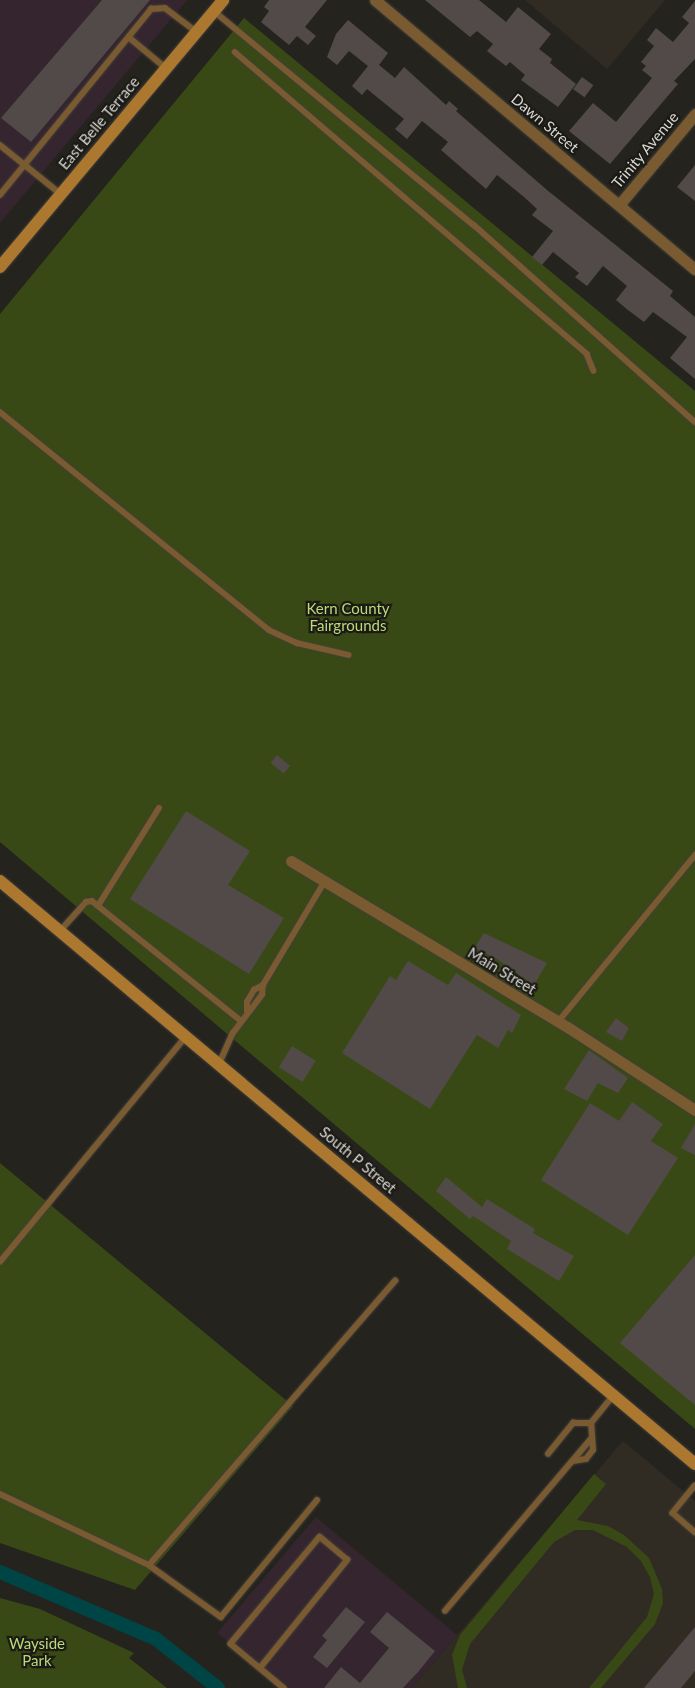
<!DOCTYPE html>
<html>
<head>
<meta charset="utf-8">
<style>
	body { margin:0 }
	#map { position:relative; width:695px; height:1688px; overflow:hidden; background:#25231e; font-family:Lato,sans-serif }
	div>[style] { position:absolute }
	.built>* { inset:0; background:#312c23 }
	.industrial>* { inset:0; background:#35252f }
	.green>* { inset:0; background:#394915 }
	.canal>* { height:14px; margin:-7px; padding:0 7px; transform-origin:7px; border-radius:7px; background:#004546 }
	.building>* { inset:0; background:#514a48; transform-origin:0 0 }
	.roads { filter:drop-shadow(0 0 1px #42403b) drop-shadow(0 0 1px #42403b) }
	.lane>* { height:5.5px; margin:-2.75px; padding:0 2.75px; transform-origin:2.75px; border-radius:2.75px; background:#7a5a30 }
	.street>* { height:11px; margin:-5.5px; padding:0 5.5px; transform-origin:5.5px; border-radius:5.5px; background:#7a5a30 }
	.secondary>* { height:12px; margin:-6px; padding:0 6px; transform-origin:6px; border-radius:6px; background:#ac782f }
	span { translate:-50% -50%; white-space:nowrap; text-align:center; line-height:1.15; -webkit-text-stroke:4.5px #1c1a15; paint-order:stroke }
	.street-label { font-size:15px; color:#d8d7d3 }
	.park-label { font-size:15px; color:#badb79 }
</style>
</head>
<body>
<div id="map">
	<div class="built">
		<i style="clip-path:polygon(525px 0,665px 0,607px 69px)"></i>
		<i style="clip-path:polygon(623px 1441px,695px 1501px,695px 1688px,412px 1688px)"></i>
	</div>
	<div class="industrial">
		<i style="clip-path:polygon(0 0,187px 0,0 223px)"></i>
		<i style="clip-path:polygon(316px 1517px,457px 1635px,412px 1688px,290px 1688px,217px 1633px)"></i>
	</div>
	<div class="green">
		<i style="clip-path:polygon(244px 18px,695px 391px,695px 1429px,0 842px,0 314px)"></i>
		<i style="clip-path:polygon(0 1163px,293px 1406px,135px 1590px,0 1543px)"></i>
		<i style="clip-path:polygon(594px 1474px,606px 1484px,577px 1520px,608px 1526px,624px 1535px,649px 1558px,662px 1589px,663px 1603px,655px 1624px,601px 1688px,589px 1688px,647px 1617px,654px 1594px,650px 1577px,641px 1561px,627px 1547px,593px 1530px,575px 1530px,554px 1542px,470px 1644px,462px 1670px,467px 1688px,458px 1688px,452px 1655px,460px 1635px)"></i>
		<i style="clip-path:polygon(0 1598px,40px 1609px,134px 1653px,129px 1658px,167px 1688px,0 1688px)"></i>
	</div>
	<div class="canal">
		<i style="left:0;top:1572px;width:170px;rotate:23.2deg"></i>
		<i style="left:156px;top:1639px;width:79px;rotate:38.3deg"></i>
	</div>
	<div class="building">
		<i style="clip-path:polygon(102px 0,150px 0,31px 142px,1px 118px)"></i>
		<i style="clip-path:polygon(269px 0,327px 0,305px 27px,316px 36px,308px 45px,297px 36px,289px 45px,261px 22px,269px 11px,264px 7px)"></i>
		<i style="clip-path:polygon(425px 0,479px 0,506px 22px,518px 7px,551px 34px,539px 49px,552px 59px,550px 63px,576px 84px,558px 107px,521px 80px,525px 75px,510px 62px,506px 66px,487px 51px,493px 44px,477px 31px,470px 37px)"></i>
		<i style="clip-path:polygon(695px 1px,695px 59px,674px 81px,678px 84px,610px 164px,569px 131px,593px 103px,616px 122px,652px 78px,642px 70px,646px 66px,641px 62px,654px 46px,647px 40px,656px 28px,673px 42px,689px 23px,682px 17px)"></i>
		<i style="clip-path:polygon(348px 20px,388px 53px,379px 65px,395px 78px,404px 67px,446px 105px,449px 101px,458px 109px,456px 111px,547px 190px,673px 291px,670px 296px,695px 317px,695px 379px,670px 358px,687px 337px,653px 312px,644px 322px,628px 310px,616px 300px,627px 286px,603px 266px,587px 286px,575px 277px,579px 273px,553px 252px,542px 265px,532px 257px,553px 231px,532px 215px,537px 209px,524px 197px,497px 175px,486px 189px,441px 150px,448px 142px,422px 121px,407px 139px,395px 129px,404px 119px,367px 89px,362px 95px,352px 86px,368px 66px,349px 51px,337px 65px,327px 57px,336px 34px)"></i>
		<i style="left:582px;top:77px;width:14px;height:15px;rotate:36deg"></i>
		<i style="clip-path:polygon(695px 165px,695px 201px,677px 187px)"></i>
		<i style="left:277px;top:755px;width:17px;height:10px;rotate:40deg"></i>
		<i style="clip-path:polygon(186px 811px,250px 851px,228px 885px,284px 918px,249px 974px,130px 899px)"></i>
		<i style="clip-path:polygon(484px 933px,547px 963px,534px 985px,497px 959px,474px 948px)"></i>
		<i style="clip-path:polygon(408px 961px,448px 985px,456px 973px,521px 1015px,512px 1033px,508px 1030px,498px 1048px,477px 1035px,430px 1109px,342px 1053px,390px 976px,396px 980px)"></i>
		<i style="clip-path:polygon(616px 1018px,629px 1028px,622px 1041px,606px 1032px)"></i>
		<i style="left:292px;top:1046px;width:28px;height:25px;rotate:32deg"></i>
		<i style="clip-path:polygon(589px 1050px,628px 1078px,618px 1093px,598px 1083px,587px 1101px,564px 1089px)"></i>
		<i style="clip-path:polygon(632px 1102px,663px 1124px,651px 1141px,678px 1158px,628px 1235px,541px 1180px,590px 1103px,619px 1121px)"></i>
		<i style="clip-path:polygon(695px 1124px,695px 1155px,681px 1148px)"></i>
		<i style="clip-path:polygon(446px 1177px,482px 1207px,487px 1199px,535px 1229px,533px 1233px,574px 1256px,559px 1281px,507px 1249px,511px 1241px,473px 1216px,470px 1219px,436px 1191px)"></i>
		<i style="clip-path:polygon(695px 1255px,695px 1405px,620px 1343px)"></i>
		<i style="clip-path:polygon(346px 1607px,365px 1622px,327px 1668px,313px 1657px,327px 1640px,322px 1636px)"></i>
		<i style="clip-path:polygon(387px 1612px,435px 1651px,418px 1672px,403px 1688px,324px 1688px,341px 1667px,360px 1683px,389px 1648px,370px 1632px)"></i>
		<i style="clip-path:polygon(695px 1627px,695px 1671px,681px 1688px,644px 1688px)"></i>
	</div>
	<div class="roads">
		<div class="lane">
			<i style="left:214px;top:11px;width:337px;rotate:39.5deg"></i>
			<i style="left:474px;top:225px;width:296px;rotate:41.7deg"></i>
			<i style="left:130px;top:38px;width:47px;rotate:39.8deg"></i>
			<i style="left:235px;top:52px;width:464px;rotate:40.6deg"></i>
			<i style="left:587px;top:354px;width:18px;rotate:68deg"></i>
			<i style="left:0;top:145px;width:78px;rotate:38.8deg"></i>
			<i style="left:0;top:195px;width:240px;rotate:-50.9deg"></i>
			<i style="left:151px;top:9px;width:14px;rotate:-4deg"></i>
			<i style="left:165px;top:8px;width:39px;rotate:37deg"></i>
			<i style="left:0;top:412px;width:346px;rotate:39deg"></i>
			<i style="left:269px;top:630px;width:31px;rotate:25deg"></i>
			<i style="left:297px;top:643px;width:53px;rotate:13deg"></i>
			<i style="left:98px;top:906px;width:115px;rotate:-58.1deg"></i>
			<i style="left:60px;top:931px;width:39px;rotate:-48deg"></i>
			<i style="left:86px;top:902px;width:6px;rotate:-9deg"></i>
			<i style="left:92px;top:901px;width:191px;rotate:38.8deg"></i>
			<i style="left:247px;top:1011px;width:9px;rotate:-90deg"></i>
			<i style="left:247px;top:1002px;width:14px;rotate:-60deg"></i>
			<i style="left:254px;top:990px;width:10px;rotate:-29deg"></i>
			<i style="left:558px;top:1022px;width:216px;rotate:-50.6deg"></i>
			<i style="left:219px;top:1064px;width:34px;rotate:-66deg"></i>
			<i style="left:233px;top:1033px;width:48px;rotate:-52.7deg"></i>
			<i style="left:262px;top:995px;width:10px;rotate:-84deg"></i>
			<i style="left:263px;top:985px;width:121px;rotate:-59.2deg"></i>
			<i style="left:0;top:1262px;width:293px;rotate:-50.5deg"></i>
			<i style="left:548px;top:1454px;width:40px;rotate:-51deg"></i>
			<i style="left:573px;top:1423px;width:18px"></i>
			<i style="left:573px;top:1461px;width:13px;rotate:-9deg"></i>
			<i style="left:586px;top:1459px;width:11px;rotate:-52deg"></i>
			<i style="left:593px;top:1450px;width:27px;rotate:-94deg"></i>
			<i style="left:591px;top:1423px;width:35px;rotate:-51deg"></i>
			<i style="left:695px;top:1486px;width:35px;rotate:129deg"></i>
			<i style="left:673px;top:1513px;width:29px;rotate:41deg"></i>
			<i style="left:0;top:1494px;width:165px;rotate:25.5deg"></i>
			<i style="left:149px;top:1565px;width:89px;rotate:35.8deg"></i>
			<i style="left:221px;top:1617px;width:151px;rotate:-50.6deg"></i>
			<i style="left:149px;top:1565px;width:376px;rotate:-49.1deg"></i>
			<i style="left:445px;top:1611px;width:224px;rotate:-49.7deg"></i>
			<i style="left:260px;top:1668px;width:139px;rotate:-51.1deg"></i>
			<i style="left:347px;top:1560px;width:35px;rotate:-140deg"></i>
			<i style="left:320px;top:1537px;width:139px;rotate:129.8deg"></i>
			<i style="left:231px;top:1644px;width:69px;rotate:39.7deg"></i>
		</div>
		<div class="street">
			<i style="left:375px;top:0;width:418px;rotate:40.1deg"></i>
			<i style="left:619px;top:205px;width:119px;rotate:-50.1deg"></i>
			<i style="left:291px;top:861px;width:324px;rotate:31deg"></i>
			<i style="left:569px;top:1028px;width:150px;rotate:33.1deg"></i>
		</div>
		<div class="secondary">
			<i style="left:0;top:267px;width:348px;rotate:-50.1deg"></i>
			<i style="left:0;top:881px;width:907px;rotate:39.99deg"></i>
		</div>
	</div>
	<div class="street-label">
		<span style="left:99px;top:123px;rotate:-50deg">East Belle Terrace</span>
		<span style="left:545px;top:123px;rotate:40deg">Dawn Street</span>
		<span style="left:645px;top:150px;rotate:-50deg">Trinity Avenue</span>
		<span style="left:502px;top:971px;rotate:31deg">Main Street</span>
		<span style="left:358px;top:1160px;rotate:40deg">South P Street</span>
	</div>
	<div class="park-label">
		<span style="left:348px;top:617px">Kern County<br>Fairgrounds</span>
		<span style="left:37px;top:1652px">Wayside<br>Park</span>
	</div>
</div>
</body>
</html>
